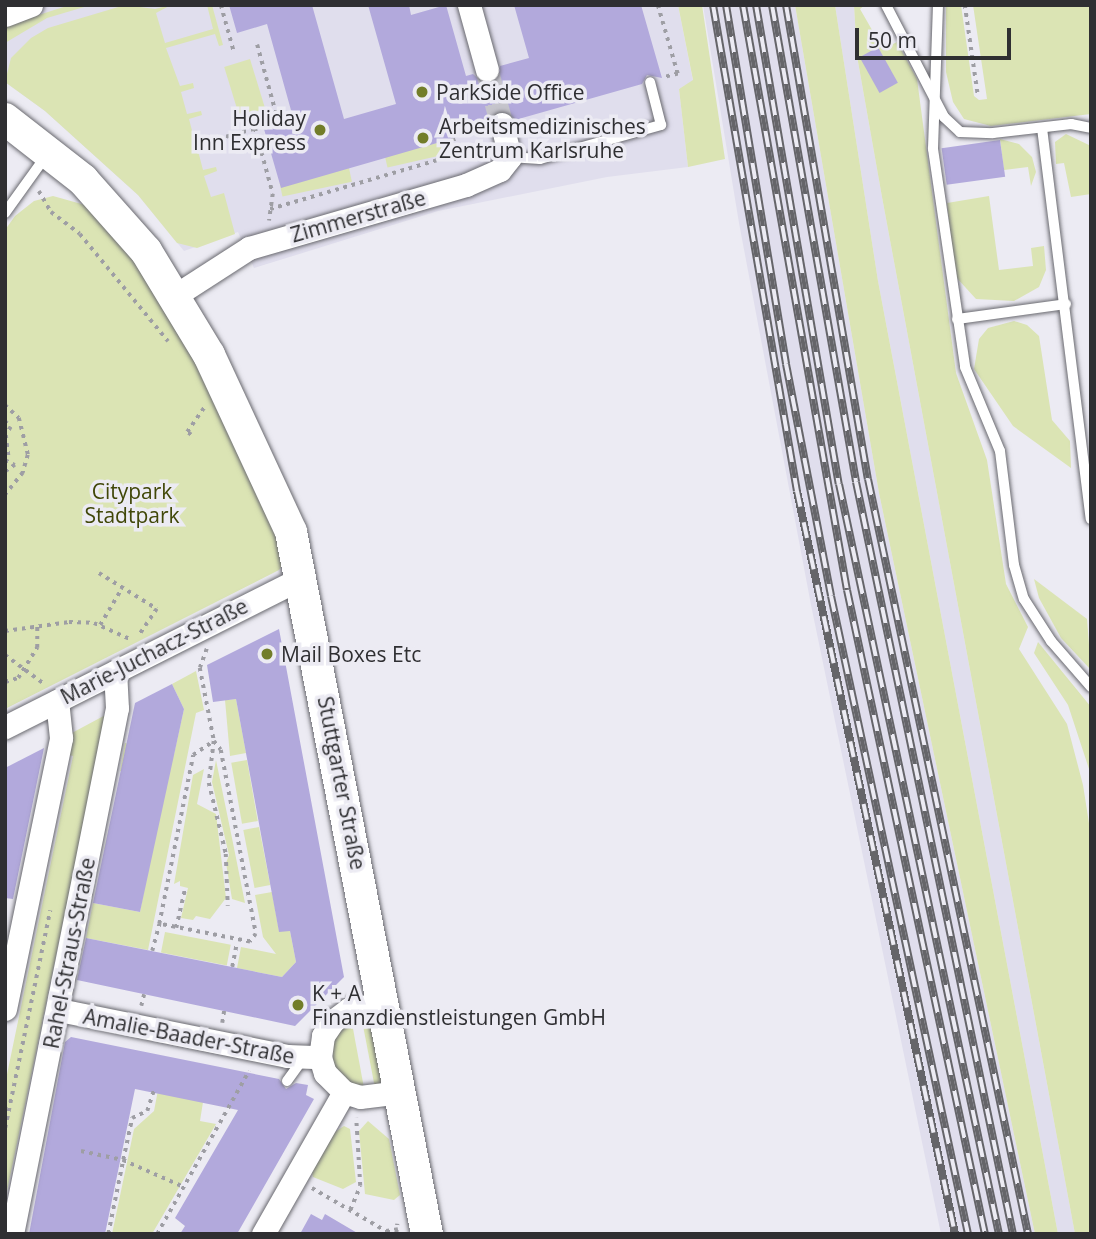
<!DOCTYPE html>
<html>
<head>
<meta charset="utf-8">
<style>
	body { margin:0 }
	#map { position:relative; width:1096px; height:1239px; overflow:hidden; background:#ecebf3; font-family:"Open Sans",sans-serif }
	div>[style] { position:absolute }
	.built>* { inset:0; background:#e0deed }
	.green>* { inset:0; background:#dbe4b4; transform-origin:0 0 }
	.building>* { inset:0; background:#b2a9dc; transform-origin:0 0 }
	.street-tunnel>* { height:23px; margin-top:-11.5px; transform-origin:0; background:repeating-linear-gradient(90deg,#c6c5cc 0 23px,transparent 0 34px) }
	.path>* { height:3.5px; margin-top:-1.75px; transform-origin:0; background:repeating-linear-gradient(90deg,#9e9ea4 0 3.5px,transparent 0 8.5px) }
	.roads { filter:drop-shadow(0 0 2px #69696f) drop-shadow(0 0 2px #69696f) }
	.lane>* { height:10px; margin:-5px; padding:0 5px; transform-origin:5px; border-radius:5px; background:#fff }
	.street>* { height:23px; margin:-11.5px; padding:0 11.5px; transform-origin:11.5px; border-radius:11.5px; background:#fff }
	.secondary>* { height:32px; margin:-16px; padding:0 16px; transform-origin:16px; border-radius:16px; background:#fff }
	.rail>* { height:8px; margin-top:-4px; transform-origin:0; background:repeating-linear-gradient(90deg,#ecebf3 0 16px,#656569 0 32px); box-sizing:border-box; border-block:2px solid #656569 }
	.dots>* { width:19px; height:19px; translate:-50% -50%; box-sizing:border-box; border:4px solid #ecebf3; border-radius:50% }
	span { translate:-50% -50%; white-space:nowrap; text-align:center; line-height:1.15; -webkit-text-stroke:7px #ecebf3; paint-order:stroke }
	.poi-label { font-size:21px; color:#2f2f32 }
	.left { translate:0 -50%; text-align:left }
	.right { translate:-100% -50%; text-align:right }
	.street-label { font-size:21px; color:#2f2f32 }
	.park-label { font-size:21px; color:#404708 }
	.frame { position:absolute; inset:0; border:7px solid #2f2f32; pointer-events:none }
	.scale { position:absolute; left:855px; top:28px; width:156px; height:32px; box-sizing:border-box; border:4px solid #2f2f32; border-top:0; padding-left:9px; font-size:21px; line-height:24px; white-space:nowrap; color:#2f2f32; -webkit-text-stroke:5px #ecebf3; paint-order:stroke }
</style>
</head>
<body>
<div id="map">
	<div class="built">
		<i style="clip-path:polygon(5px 5px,678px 5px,693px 81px,679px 89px,688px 167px,607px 177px,438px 211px,254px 268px,238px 232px,184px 251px,138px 195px,45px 111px,5px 82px)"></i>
		<i style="clip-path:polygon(703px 5px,795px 5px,879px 493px,1035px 1234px,941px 1234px,811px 605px,739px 223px)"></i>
		<i style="clip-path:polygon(835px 5px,854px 5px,857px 56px,882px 197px,1075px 1234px,1058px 1234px,878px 281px)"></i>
	</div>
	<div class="green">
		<i style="clip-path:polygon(70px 5px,91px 5px,47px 18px,5px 43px,7px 25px)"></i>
		<i style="clip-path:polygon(125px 5px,155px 9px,171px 5px,156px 13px,165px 43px,213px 29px,207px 5px,212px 5px,223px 45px,219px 46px,215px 34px,166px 48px,180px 86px,193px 83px,194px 88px,181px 92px,187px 114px,201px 111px,202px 115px,189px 119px,195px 142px,208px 139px,210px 143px,197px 147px,203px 170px,216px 167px,217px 171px,204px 176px,211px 197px,224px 193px,235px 234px,197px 248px,177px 243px,138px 195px,45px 111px,5px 82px,11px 58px,31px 38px,48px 28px)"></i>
		<i style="clip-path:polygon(678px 5px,702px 5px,725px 159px,688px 167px,679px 89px,693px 80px)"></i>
		<i style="clip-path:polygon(795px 5px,835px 5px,878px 281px,1058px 1234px,1035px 1234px,879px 493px)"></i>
		<i style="clip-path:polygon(854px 5px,865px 5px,860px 9px,883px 49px,897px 42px,917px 79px,956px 373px,987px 460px,1006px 584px,1028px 627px,1019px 649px,1067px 724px,1083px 785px,1091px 836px,1090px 1234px,1075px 1234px,882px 197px,857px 56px)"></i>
		<i style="clip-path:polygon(946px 5px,961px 5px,974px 96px,979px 100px,987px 99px,973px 5px,1091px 5px,1091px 114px,991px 126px,964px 119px,953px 102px,946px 72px)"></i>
		<i style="left:250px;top:59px;width:52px;height:27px;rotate:73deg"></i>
		<i style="clip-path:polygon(1066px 134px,1091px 146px,1091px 194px,1071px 197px,1064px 163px,1056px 164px,1055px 142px)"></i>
		<i style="clip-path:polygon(1000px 139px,1019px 144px,1032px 157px,1036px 172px,1031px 186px,1028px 167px,1004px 170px)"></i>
		<i style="left:445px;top:141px;width:13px;height:62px;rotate:77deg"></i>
		<i style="left:349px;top:168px;width:14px;height:71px;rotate:78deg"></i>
		<i style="clip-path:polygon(53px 196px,85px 205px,163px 293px,288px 557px,279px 570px,5px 709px,5px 230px,15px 216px,34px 201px)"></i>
		<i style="clip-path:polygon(989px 196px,999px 270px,1033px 266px,1031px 248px,1044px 246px,1046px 270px,1039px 287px,1014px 301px,976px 299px,955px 276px,947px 203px)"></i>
		<i style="clip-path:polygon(1014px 321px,1027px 325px,1039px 336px,1052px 420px,1070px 441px,1071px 468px,1013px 426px,974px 369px,979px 339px,988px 328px)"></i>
		<i style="clip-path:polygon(1034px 579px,1087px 619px,1091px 670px,1061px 638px,1039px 598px)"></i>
		<i style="clip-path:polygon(1038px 642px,1091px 707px,1091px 775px,1068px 705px,1034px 653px)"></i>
		<i style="clip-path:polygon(196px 671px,204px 710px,196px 713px,148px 950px,86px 938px,93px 903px,140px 912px,150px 858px,104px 849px,110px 824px,166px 781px,120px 771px,125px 743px,174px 754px,184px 709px,172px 684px)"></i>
		<i style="clip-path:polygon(236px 699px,246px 753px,230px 756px,225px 700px)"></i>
		<i style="clip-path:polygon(111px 712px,96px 763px,5px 1201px,5px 1084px,73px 756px,66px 754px,70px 734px)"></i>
		<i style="clip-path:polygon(216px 760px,233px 843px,245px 903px,232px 899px,226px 863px,229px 855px,212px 782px)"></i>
		<i style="left:247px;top:760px;width:62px;height:16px;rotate:80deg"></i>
		<i style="clip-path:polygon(204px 769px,197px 804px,216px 814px,226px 898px,210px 919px,196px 916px,193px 920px,181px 918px,188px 888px,180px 886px,180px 881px,174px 884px,193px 775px)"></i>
		<i style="left:259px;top:827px;width:59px;height:16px;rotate:79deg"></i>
		<i style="clip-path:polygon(272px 892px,279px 931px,290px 931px,296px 962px,282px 977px,237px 968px,241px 947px,276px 954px,263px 937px,255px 895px)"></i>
		<i style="left:165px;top:932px;width:67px;height:21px;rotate:11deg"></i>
		<i style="clip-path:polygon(361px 1015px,374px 1019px,384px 1082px,375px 1088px)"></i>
		<i style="clip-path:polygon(351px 1018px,364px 1088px,351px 1086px,332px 1066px,334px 1033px)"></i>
		<i style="clip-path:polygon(158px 1090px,203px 1102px,200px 1121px,216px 1124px,152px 1234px,112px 1234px,134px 1129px,154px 1111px)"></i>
		<i style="clip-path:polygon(368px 1121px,389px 1139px,400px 1195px,394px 1200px,365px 1194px,359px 1131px)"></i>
		<i style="clip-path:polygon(344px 1126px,350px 1129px,356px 1182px,343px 1189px,313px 1177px,311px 1168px,326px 1138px)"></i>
	</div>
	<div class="building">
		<i style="clip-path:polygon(229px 5px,312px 5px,344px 119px,396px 104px,368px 5px,409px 5px,411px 15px,446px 5px,466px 76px,473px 74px,484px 84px,497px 79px,500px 66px,529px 58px,514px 5px,641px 5px,662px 78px,647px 75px,642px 84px,515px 120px,507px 111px,498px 111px,489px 119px,489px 128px,281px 188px,264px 129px,294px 121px,267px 24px,237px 33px)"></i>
		<i style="left:878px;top:47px;width:41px;height:21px;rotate:61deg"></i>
		<i style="left:1000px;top:140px;width:37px;height:59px;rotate:82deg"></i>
		<i style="clip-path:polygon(279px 629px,344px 977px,295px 1026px,77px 980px,86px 938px,282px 977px,296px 962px,290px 931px,279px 932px,236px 699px,213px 702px,207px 665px)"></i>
		<i style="clip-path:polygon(172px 684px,184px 709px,140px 912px,93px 903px,135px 703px)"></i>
		<i style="clip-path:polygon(44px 748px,13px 899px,5px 898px,5px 768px)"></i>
		<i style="clip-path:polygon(71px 1037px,279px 1079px,286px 1089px,296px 1083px,308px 1085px,306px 1095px,314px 1099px,237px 1234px,180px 1234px,185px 1226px,175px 1218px,238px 1110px,135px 1089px,105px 1234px,29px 1234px,65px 1042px)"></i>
		<i style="clip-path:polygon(311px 1214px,322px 1220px,325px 1214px,359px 1234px,300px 1234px)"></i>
	</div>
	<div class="street-tunnel">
		<i style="left:487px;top:70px;width:56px;rotate:74.5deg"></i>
	</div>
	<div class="path">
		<i style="left:221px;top:5px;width:49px;rotate:74.5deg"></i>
		<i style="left:658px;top:5px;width:72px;rotate:73.8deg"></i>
		<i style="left:678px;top:74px;width:16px;rotate:166deg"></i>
		<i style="left:965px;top:5px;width:91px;rotate:81.8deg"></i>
		<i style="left:255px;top:128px;width:68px;rotate:74.7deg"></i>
		<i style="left:273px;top:194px;width:27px;rotate:98deg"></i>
		<i style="left:453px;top:138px;width:18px;rotate:71deg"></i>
		<i style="left:218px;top:139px;width:62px;rotate:-15.8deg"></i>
		<i style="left:278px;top:122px;width:80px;rotate:-105.3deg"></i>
		<i style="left:39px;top:191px;width:24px;rotate:60deg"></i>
		<i style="left:51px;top:212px;width:36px;rotate:37deg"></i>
		<i style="left:80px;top:234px;width:139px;rotate:50.6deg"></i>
		<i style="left:270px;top:209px;width:225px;rotate:-16.3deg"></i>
		<i style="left:5px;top:405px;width:19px;rotate:43deg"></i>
		<i style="left:19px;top:418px;width:38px;rotate:76deg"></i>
		<i style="left:28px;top:455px;width:19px;rotate:106deg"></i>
		<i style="left:23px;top:473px;width:28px;rotate:129deg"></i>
		<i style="left:5px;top:421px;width:8px;rotate:45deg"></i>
		<i style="left:11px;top:427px;width:9px;rotate:122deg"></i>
		<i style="left:6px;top:435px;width:24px;rotate:83deg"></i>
		<i style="left:191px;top:435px;width:5px;rotate:-143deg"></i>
		<i style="left:187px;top:432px;width:32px;rotate:-55deg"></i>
		<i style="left:5px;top:460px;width:11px;rotate:27deg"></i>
		<i style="left:15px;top:465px;width:12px;rotate:145deg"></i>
		<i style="left:99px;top:573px;width:68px;rotate:31.8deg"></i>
		<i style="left:157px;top:609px;width:30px;rotate:124deg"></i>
		<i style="left:100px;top:625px;width:43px;rotate:-59.3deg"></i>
		<i style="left:5px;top:631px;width:65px;rotate:-8deg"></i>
		<i style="left:69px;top:622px;width:25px;rotate:2deg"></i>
		<i style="left:94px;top:623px;width:39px;rotate:24deg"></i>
		<i style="left:207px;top:649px;width:20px;rotate:110deg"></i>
		<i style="left:200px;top:668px;width:74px;rotate:79.1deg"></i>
		<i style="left:214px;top:741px;width:42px;rotate:96.8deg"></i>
		<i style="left:209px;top:783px;width:73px;rotate:76.5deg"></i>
		<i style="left:226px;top:854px;width:52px;rotate:87.8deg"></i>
		<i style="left:5px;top:655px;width:47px;rotate:36.4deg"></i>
		<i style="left:5px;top:682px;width:14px;rotate:-17deg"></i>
		<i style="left:18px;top:678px;width:36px;rotate:-58deg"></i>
		<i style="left:37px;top:648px;width:24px;rotate:-90deg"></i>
		<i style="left:214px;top:741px;width:11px;rotate:52deg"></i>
		<i style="left:221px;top:750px;width:187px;rotate:79.2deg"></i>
		<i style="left:256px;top:934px;width:10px;rotate:127deg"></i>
		<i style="left:250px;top:942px;width:93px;rotate:-168.8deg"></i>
		<i style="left:159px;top:924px;width:172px;rotate:-78.6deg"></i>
		<i style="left:193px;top:755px;width:25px;rotate:-34deg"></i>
		<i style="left:176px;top:928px;width:41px;rotate:-77.3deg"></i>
		<i style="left:152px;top:951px;width:28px;rotate:-75deg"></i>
		<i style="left:232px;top:967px;width:25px;rotate:-79deg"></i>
		<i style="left:141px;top:1006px;width:12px;rotate:-76deg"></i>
		<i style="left:222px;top:1023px;width:12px;rotate:-81deg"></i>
		<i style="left:5px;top:1128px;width:222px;rotate:-78.3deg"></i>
		<i style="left:81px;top:1151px;width:43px;rotate:12.1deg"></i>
		<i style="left:123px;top:1160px;width:43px;rotate:-77.9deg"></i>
		<i style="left:132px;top:1118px;width:17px;rotate:-25deg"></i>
		<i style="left:147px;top:1111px;width:23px;rotate:-72deg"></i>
		<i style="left:312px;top:1188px;width:86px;rotate:30.2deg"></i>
		<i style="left:386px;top:1231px;width:12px;rotate:-9deg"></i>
		<i style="left:350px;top:1210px;width:26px;rotate:-67deg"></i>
		<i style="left:360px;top:1186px;width:68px;rotate:-93.4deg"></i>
		<i style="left:108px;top:1234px;width:76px;rotate:-78.5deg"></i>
		<i style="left:123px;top:1160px;width:67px;rotate:23.9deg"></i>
		<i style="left:157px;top:1234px;width:187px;rotate:-60.6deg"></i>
		<i style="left:396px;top:1234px;width:10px;rotate:-84deg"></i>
	</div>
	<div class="roads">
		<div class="lane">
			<i style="left:886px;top:5px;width:126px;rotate:62.6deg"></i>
			<i style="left:944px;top:117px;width:22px;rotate:43deg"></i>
			<i style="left:960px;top:132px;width:33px;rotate:2deg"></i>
			<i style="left:993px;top:133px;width:79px;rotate:-6.6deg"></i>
			<i style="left:1071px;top:124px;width:20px;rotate:11deg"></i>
			<i style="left:938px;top:5px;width:144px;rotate:92deg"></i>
			<i style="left:933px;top:149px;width:220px;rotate:81.6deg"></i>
			<i style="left:965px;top:367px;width:91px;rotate:67.4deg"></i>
			<i style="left:1000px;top:451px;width:115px;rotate:83deg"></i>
			<i style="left:1014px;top:565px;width:35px;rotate:74deg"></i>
			<i style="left:1024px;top:599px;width:50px;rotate:57.3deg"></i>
			<i style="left:1051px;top:641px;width:61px;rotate:49deg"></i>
			<i style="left:1042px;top:128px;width:394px;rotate:82.9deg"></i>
			<i style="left:510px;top:157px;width:30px;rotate:4deg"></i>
			<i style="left:540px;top:159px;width:126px;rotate:-15.7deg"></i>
			<i style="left:661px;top:125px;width:44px;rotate:-104.3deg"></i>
			<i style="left:5px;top:213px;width:70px;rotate:-54.3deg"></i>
			<i style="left:957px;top:319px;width:110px;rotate:-7.8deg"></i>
			<i style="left:287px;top:1081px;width:27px;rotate:-54deg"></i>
		</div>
		<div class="street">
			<i style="left:469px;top:5px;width:67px;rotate:74.5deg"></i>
			<i style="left:5px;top:15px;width:28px;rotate:-21deg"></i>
			<i style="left:176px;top:295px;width:87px;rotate:-32.8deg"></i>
			<i style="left:249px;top:248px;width:226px;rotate:-16.2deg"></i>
			<i style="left:466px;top:185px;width:37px;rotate:-24deg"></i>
			<i style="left:500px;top:170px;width:16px;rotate:-52deg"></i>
			<i style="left:510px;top:157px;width:34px;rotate:-104deg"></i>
			<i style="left:5px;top:727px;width:334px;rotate:-26.7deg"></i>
			<i style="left:384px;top:1003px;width:36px;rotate:170deg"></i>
			<i style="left:349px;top:1009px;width:20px;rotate:143deg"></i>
			<i style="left:333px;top:1021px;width:18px;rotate:124deg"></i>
			<i style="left:323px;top:1036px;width:21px;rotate:98deg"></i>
			<i style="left:320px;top:1057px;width:17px;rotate:73deg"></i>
			<i style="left:325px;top:1073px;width:27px;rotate:45deg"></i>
			<i style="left:344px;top:1092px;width:17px;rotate:17deg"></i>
			<i style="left:360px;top:1097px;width:41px;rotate:-7deg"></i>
			<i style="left:5px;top:1009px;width:277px;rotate:-78.3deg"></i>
			<i style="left:61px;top:738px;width:37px;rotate:-96deg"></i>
			<i style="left:59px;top:1010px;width:233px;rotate:11.4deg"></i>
			<i style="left:287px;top:1056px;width:33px;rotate:2deg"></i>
			<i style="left:12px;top:1234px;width:536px;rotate:-78.71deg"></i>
			<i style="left:117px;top:708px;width:36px;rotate:-93deg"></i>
			<i style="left:263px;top:1234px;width:163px;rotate:-60.3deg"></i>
		</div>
		<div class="secondary">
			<i style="left:5px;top:119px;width:99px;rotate:38deg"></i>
			<i style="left:83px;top:180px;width:95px;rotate:48.4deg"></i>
			<i style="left:146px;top:251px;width:122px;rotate:58.8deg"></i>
			<i style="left:209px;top:355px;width:195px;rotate:65.1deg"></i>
			<i style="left:291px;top:532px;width:715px;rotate:79.04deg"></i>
		</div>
	</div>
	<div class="rail">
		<i style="left:713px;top:5px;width:493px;rotate:80.2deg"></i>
		<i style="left:797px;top:491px;width:760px;rotate:77.99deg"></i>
		<i style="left:726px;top:5px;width:364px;rotate:80.5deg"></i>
		<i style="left:786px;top:364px;width:236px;rotate:79deg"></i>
		<i style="left:831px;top:596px;width:653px;rotate:77.88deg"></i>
		<i style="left:743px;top:5px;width:594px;rotate:79.92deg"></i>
		<i style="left:847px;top:590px;width:659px;rotate:77.91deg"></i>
		<i style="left:756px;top:5px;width:486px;rotate:80.2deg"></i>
		<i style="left:839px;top:484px;width:767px;rotate:77.96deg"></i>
		<i style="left:772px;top:5px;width:484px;rotate:80deg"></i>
		<i style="left:856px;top:482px;width:768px;rotate:78.21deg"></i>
		<i style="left:786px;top:5px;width:481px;rotate:80.2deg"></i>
		<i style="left:868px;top:479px;width:772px;rotate:78.03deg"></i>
	</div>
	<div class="dots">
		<i style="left:422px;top:92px;background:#727d29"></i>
		<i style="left:320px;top:130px;background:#727d29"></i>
		<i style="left:423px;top:138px;background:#727d29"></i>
		<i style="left:267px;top:654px;background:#727d29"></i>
		<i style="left:298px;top:1005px;background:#727d29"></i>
	</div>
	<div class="poi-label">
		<span class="left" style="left:436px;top:92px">ParkSide Office</span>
		<span class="right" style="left:306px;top:130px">Holiday<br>Inn Express</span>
		<span class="left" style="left:439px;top:138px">Arbeitsmedizinisches<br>Zentrum Karlsruhe</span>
		<span class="left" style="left:281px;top:654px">Mail Boxes Etc</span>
		<span class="left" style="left:312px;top:1005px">K + A<br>Finanzdienstleistungen GmbH</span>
	</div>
	<div class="street-label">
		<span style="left:358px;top:216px;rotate:-16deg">Zimmerstraße</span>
		<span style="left:154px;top:651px;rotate:-27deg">Marie-Juchacz-Straße</span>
		<span style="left:342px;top:783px;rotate:79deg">Stuttgarter Straße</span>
		<span style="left:69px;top:953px;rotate:-79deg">Rahel-Straus-Straße</span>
		<span style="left:189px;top:1036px;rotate:11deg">Amalie-Baader-Straße</span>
	</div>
	<div class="park-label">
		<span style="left:132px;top:503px">Citypark<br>Stadtpark</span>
	</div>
	<div class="frame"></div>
	<div class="scale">50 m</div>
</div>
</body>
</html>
